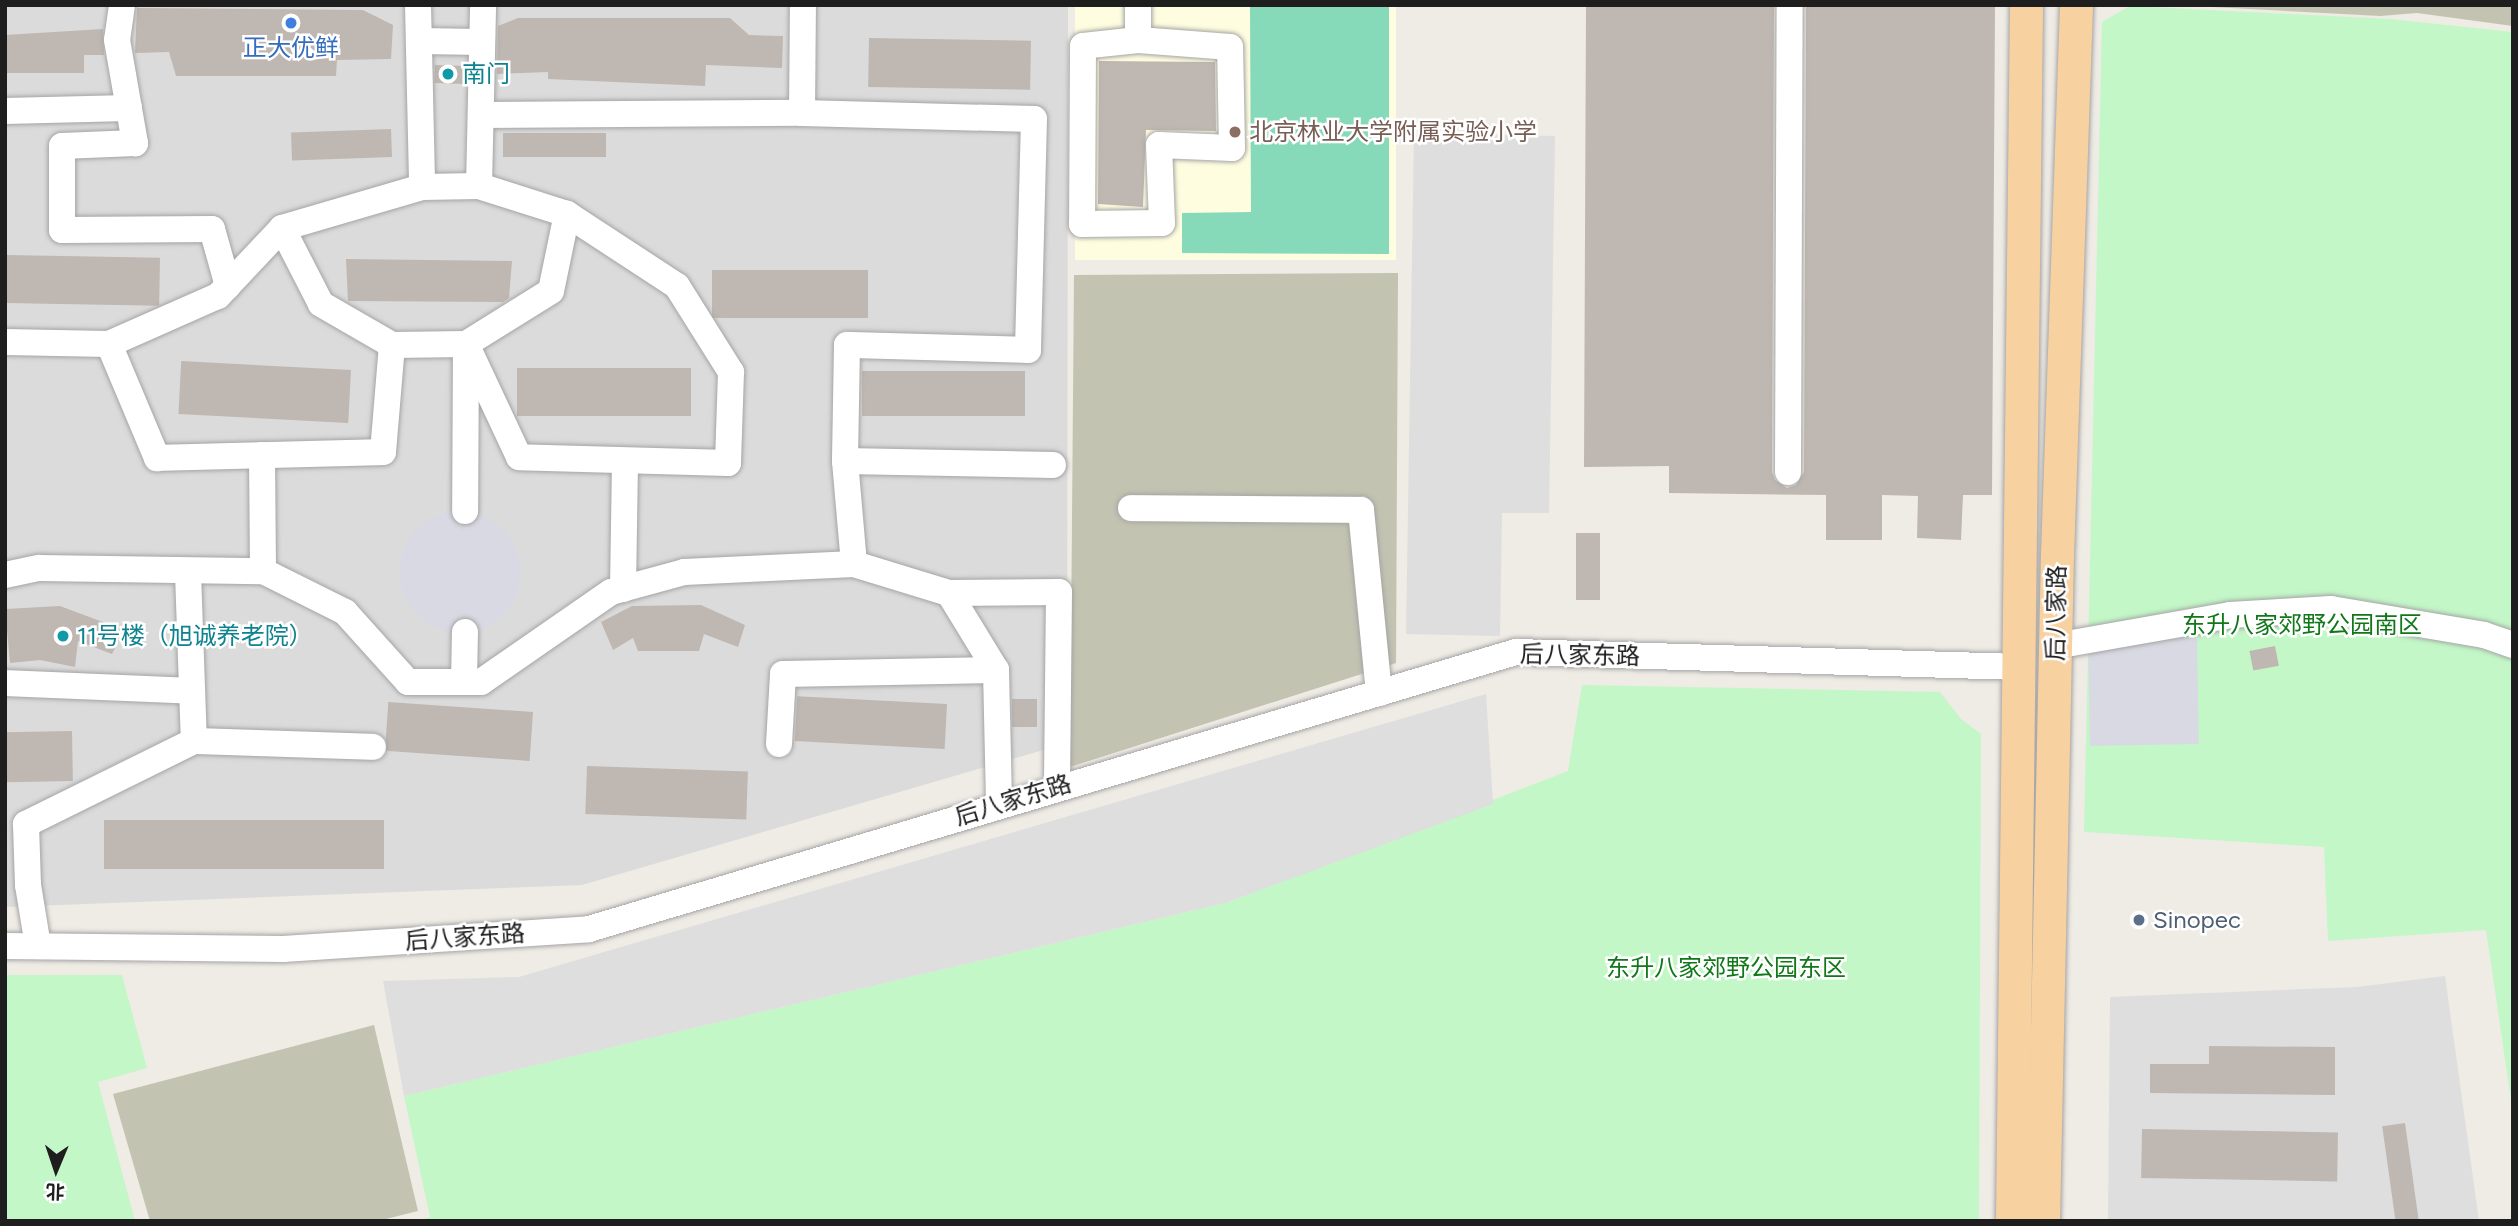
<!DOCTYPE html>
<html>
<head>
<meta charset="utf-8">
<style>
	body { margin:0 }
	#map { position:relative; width:2518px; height:1226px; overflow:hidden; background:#efebe5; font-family:Figtree,"Noto Sans SC",sans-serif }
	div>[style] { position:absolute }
	.residential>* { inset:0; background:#dcdbdb }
	.education>* { inset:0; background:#fefddf; transform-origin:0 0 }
	.construction>* { inset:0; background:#c3c3b1 }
	.park>* { inset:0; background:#c3f7c7 }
	.pitch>* { inset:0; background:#86dab9 }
	.parking>* { inset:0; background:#dedede }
	.plaza>* { inset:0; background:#d9d9e4; transform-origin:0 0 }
	.round { border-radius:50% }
	.building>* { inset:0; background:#bfb7b1; transform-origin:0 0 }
	.roads { filter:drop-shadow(0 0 2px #a5a5a5) drop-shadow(0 0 2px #a5a5a5) }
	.minor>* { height:26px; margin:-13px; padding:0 13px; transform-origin:13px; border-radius:13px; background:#fff }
	.major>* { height:33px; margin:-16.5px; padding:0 16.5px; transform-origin:16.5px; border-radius:16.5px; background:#f8d1a1 }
	.dots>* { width:19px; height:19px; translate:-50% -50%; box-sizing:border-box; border:4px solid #fff; border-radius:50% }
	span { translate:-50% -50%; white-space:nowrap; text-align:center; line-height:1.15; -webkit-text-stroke:5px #fff; paint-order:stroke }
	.shop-label { font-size:24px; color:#366cbe }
	.culture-label { font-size:24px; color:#0d838f }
	.left { translate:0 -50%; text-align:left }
	.education-label { font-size:24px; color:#785e54 }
	.street-label { font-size:24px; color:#1e1e1e }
	.park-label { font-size:24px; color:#107818 }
	.service-label { font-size:24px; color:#4e5e75 }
	.frame { position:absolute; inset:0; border:7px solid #1e1e1e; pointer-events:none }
	.north { position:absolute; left:21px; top:1135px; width:70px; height:70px; -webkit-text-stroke:5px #fff; paint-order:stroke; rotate:182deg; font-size:19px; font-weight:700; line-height:28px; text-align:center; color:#1e1e1e }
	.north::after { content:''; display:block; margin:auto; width:24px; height:32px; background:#1e1e1e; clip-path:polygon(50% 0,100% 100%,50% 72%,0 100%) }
</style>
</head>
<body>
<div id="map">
	<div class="residential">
		<i style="clip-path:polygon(5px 5px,1068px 5px,1067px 743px,582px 885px,5px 907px)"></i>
	</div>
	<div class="education">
		<i style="left:1075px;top:5px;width:321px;height:255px"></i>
	</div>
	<div class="construction">
		<i style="clip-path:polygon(2175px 5px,2513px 5px,2513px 26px,2417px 13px,2380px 16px)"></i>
		<i style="clip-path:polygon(1398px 273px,1396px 663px,1070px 767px,1074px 275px)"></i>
		<i style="clip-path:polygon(374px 1025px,418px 1211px,378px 1221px,150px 1221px,113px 1094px)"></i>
	</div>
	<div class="park">
		<i style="clip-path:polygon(2130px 6px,2390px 19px,2513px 32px,2513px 1113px,2486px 930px,2328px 941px,2324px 847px,2084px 832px,2102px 22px)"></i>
		<i style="clip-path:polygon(1582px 685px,1940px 692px,1961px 719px,1981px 734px,1979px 1221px,417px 1221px,430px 1217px,404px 1096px,1225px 903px,1568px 771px)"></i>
		<i style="clip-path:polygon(5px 975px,122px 975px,147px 1068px,98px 1082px,135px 1221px,5px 1221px)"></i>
	</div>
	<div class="pitch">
		<i style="clip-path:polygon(1250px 5px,1389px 5px,1389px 254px,1182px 253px,1182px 213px,1251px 212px)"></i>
	</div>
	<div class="parking">
		<i style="clip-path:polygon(1414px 134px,1555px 136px,1549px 513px,1502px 513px,1500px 636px,1406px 634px)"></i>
		<i style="clip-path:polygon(1486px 694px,1493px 804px,1225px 903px,404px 1096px,383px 981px,519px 977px)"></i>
		<i style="clip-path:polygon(2445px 976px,2479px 1221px,2108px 1221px,2110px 997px,2357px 987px)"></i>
	</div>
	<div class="plaza">
		<i class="round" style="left:399px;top:511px;width:122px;height:122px"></i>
		<i style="left:2197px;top:638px;width:106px;height:109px;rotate:89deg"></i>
	</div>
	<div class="building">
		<i style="clip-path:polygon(1586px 5px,1774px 5px,1772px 472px,1775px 480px,1787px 488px,1796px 485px,1804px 472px,1806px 5px,1995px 5px,1992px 495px,1963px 495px,1961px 540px,1917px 538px,1918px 496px,1882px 495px,1882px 540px,1826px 540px,1826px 495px,1669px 493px,1669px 466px,1584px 467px)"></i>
		<i style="clip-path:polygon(137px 8px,363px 10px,393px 25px,391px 59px,337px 60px,336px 76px,176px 76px,169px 52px,135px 53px)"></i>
		<i style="clip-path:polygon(518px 18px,730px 18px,749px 35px,783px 36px,782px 68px,706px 65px,705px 86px,548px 79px,548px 72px,497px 74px,498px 26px)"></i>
		<i style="clip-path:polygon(103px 29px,104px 55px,84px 55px,84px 73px,5px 73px,5px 35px)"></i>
		<i style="left:869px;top:38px;width:162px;height:49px;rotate:1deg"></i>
		<i style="clip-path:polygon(1099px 61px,1215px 62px,1216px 131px,1146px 130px,1143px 207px,1098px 204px)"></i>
		<i style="left:435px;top:65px;width:31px;height:18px;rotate:2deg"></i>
		<i style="left:391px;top:129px;width:28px;height:100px;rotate:88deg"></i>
		<i style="left:503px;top:133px;width:103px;height:24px"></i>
		<i style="left:6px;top:255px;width:154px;height:48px;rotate:1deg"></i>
		<i style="clip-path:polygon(346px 259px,512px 261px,509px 298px,503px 302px,348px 301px)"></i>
		<i style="left:712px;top:270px;width:156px;height:48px"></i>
		<i style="left:517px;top:368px;width:174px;height:48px"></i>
		<i style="left:351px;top:370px;width:53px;height:170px;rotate:93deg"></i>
		<i style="left:862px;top:371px;width:163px;height:45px"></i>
		<i style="left:1576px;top:533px;width:24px;height:67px"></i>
		<i style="clip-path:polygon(701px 605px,745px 625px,738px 647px,704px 634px,699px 651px,638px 651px,633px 638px,613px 650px,601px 622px,632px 606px)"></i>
		<i style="clip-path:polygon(60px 606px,124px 630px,112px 654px,78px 641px,75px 667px,40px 660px,10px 663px,5px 609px)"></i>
		<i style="left:2275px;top:646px;width:20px;height:26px;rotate:79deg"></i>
		<i style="left:1012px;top:699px;width:25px;height:28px"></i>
		<i style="left:947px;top:704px;width:45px;height:150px;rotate:93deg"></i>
		<i style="left:533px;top:712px;width:49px;height:145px;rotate:94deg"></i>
		<i style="left:72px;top:731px;width:50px;height:67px;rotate:89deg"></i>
		<i style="left:587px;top:766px;width:161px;height:48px;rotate:2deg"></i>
		<i style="left:104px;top:820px;width:280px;height:49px"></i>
		<i style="clip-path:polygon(2209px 1046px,2335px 1047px,2335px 1095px,2150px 1093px,2150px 1064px,2209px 1064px)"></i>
		<i style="left:2405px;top:1123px;width:99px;height:23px;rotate:82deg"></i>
		<i style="left:2142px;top:1129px;width:196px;height:49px;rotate:1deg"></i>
	</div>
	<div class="roads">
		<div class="minor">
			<i style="left:122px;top:5px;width:35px;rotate:98deg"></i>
			<i style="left:117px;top:40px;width:105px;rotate:80.1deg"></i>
			<i style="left:135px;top:143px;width:73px;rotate:177.6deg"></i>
			<i style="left:62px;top:146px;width:84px;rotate:90deg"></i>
			<i style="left:62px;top:230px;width:150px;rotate:-0.4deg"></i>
			<i style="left:212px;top:229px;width:59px;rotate:74.3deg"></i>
			<i style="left:418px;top:5px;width:182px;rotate:88.7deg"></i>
			<i style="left:1138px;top:40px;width:55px;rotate:173.8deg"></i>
			<i style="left:1083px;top:46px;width:178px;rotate:90.3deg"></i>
			<i style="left:1082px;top:224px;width:80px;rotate:-0.7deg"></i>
			<i style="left:1162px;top:223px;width:78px;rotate:-92.2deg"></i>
			<i style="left:1159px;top:145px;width:73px;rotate:2.4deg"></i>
			<i style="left:1232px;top:148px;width:101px;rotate:-91.1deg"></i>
			<i style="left:1230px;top:47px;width:92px;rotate:-175.6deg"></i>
			<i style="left:1138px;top:40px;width:35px;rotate:-90deg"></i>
			<i style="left:419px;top:41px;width:63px;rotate:0.9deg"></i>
			<i style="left:5px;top:111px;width:124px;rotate:-1.4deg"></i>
			<i style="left:802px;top:113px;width:108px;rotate:-89.5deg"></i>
			<i style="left:481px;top:115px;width:321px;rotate:-0.4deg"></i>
			<i style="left:802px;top:113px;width:232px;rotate:1.5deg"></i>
			<i style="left:1034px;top:119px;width:231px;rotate:91.5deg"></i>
			<i style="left:1028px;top:350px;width:181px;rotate:-178.4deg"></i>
			<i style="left:847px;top:345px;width:116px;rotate:91deg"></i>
			<i style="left:845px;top:461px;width:103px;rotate:85deg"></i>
			<i style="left:854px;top:564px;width:99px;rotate:17deg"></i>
			<i style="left:949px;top:593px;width:90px;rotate:58.6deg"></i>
			<i style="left:479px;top:186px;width:181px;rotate:-88.7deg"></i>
			<i style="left:282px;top:228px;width:85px;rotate:62.8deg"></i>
			<i style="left:321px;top:304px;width:82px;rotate:30deg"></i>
			<i style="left:5px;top:342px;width:104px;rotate:1.1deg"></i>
			<i style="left:109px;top:344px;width:119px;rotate:-23.8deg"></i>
			<i style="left:218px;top:296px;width:93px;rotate:-46.7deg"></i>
			<i style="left:282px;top:228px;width:146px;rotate:-16.3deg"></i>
			<i style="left:422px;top:187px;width:57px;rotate:-1deg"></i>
			<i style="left:479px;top:186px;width:92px;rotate:17.7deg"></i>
			<i style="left:567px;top:214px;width:131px;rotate:33.2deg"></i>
			<i style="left:677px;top:286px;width:102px;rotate:57.9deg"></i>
			<i style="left:731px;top:372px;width:91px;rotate:91.9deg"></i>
			<i style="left:728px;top:463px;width:209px;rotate:-178.4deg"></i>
			<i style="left:519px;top:457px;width:125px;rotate:-115.1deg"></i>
			<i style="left:466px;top:344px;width:100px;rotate:-31.9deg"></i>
			<i style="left:551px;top:291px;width:79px;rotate:-78.3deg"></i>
			<i style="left:109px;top:344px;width:124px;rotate:67.2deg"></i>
			<i style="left:157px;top:458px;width:226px;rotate:-1.5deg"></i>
			<i style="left:383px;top:452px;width:107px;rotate:-85.2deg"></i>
			<i style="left:392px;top:345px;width:74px;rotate:-0.8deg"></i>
			<i style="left:466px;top:344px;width:167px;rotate:90.3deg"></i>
			<i style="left:262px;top:455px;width:116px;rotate:89.5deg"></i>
			<i style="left:845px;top:461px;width:208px;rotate:1.1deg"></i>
			<i style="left:1788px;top:472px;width:467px;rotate:-89.8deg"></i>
			<i style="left:1131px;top:508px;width:230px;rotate:0.5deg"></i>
			<i style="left:1361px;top:510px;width:184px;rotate:84.4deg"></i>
			<i style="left:188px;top:573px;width:168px;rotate:88deg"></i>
			<i style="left:194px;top:741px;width:179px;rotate:1.9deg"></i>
			<i style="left:5px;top:575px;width:35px;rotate:-12deg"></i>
			<i style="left:39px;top:568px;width:224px;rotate:0.8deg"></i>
			<i style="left:263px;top:571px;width:92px;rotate:26.6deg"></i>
			<i style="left:345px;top:612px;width:94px;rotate:48deg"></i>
			<i style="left:408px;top:682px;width:73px"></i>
			<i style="left:481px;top:682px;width:158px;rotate:-34.7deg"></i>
			<i style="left:611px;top:592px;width:76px;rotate:-15.3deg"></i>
			<i style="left:684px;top:572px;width:170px;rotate:-2.7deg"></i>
			<i style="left:623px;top:589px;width:126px;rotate:-89.1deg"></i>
			<i style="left:949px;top:593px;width:110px;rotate:-0.5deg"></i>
			<i style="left:1059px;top:592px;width:195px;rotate:90.6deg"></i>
			<i style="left:2055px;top:646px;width:178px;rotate:-10deg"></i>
			<i style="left:2230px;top:615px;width:101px;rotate:-3.4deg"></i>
			<i style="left:2331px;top:609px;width:155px;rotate:9.6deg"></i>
			<i style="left:2484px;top:635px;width:31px;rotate:19deg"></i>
			<i style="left:464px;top:682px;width:50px;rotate:-88.9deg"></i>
			<i style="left:5px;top:683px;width:187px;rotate:2.4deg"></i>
			<i style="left:779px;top:744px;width:70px;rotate:-86.7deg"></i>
			<i style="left:783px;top:674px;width:213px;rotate:-1.1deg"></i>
			<i style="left:996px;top:670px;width:134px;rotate:88.7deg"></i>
			<i style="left:5px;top:946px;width:278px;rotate:0.6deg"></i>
			<i style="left:283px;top:949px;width:307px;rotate:-3.7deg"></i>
			<i style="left:589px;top:929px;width:968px;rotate:-16.64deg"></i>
			<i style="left:1516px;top:652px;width:503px;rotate:1.71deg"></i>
			<i style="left:38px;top:946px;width:62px;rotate:-99.3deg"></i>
			<i style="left:28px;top:885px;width:61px;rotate:-91.9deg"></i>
			<i style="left:26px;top:824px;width:187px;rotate:-26.3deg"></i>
		</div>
		<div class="major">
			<i style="left:2012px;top:1221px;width:1216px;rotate:-89.34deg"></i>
			<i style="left:2043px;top:1221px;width:666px;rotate:-88.8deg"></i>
			<i style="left:2057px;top:555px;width:550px;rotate:-88.02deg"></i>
		</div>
	</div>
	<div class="dots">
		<i style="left:291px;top:23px;background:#3f7fe0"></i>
		<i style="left:448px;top:74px;background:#0f9aa8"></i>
		<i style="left:1235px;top:132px;background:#8d6e63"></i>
		<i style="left:63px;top:636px;background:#0f9aa8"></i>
		<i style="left:2139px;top:920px;background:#5c6f8a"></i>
	</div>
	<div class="shop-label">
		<span style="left:291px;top:48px">正大优鲜</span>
	</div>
	<div class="culture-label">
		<span class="left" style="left:462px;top:74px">南门</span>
		<span class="left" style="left:77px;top:636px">11号楼（旭诚养老院）</span>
	</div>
	<div class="education-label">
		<span class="left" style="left:1249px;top:132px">北京林业大学附属实验小学</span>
	</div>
	<div class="street-label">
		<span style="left:2056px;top:613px;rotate:-89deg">后八家路</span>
		<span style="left:1580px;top:655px;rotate:1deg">后八家东路</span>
		<span style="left:1013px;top:800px;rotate:-17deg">后八家东路</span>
		<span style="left:465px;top:937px;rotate:-4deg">后八家东路</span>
	</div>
	<div class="park-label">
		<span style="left:2302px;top:625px">东升八家郊野公园南区</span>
		<span style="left:1726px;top:968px">东升八家郊野公园东区</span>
	</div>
	<div class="service-label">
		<span class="left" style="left:2153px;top:920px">Sinopec</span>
	</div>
	<div class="frame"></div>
	<div class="north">北</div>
</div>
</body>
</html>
